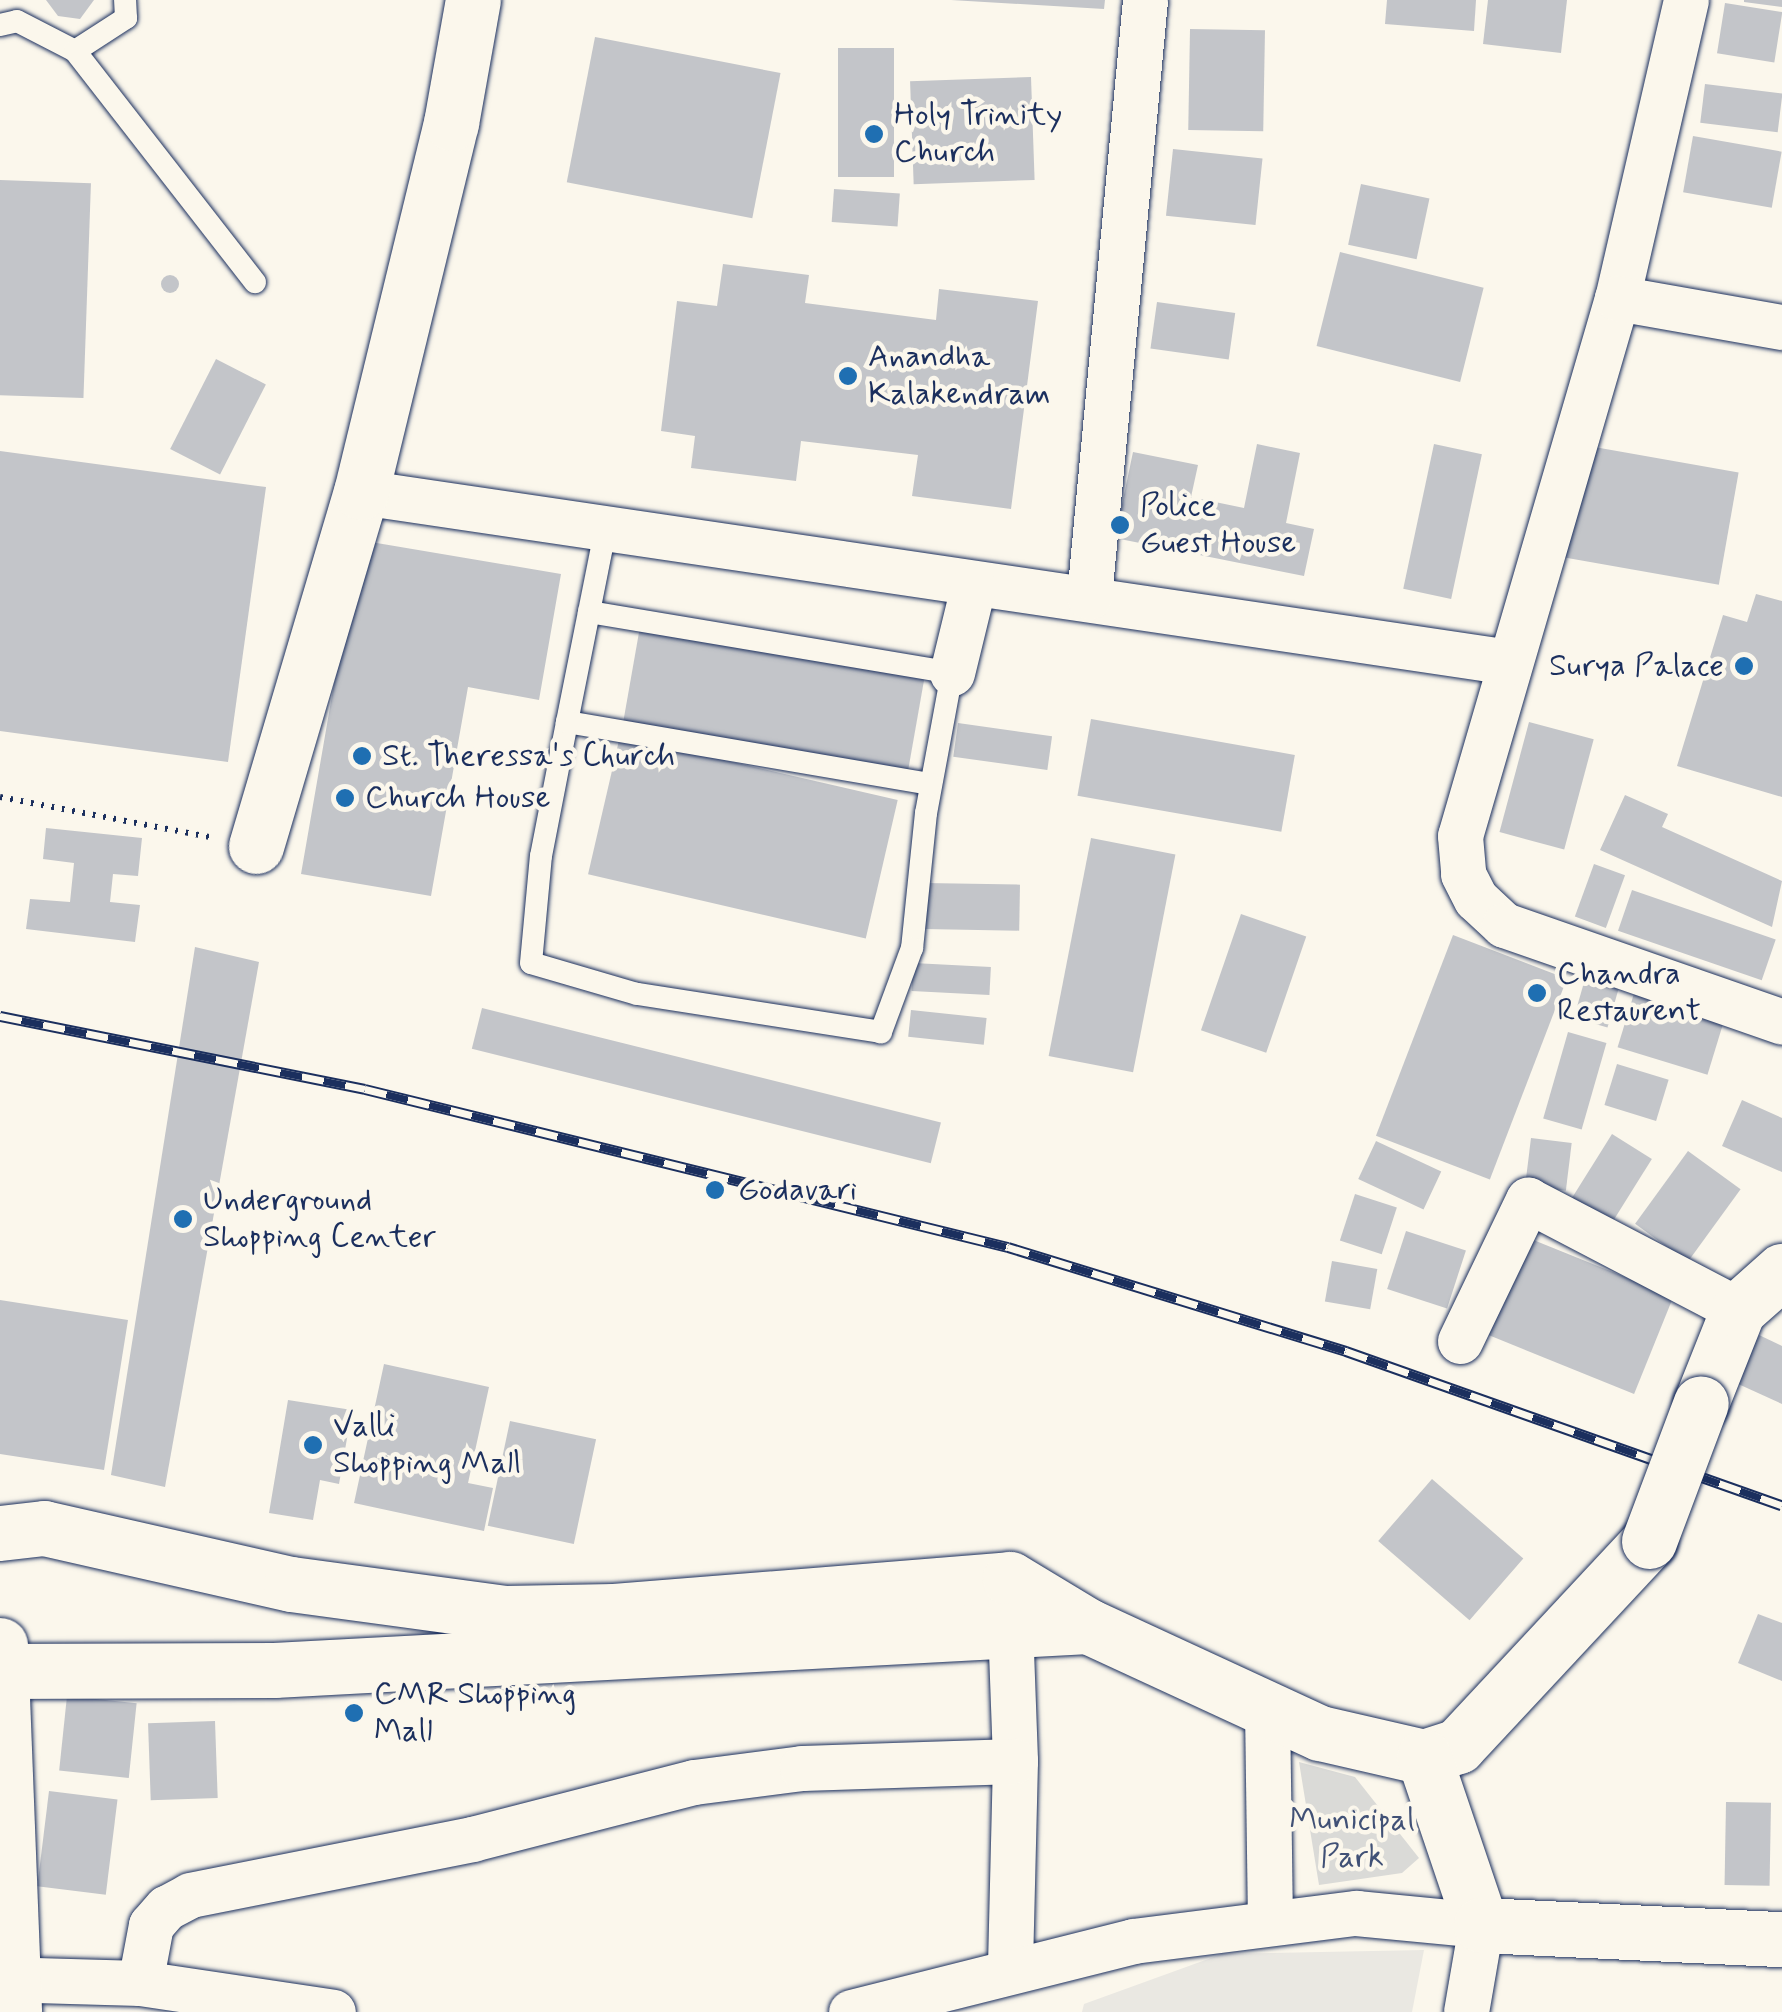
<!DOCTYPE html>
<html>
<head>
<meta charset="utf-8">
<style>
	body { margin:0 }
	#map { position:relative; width:1782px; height:2012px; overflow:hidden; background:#fbf7ec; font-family:Mynerve,sans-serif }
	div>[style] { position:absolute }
	.built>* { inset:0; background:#eae8e2 }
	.green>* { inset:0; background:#dadad7 }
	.building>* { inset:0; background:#c3c5c9; transform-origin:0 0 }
	.round { border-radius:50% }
	.path>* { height:6px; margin-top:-3px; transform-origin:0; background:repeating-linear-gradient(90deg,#1b2f5e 0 2.5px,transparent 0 10.5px) }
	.roads { filter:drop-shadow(0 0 2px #1b2f5e) drop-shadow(0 0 2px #1b2f5e) }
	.lane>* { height:22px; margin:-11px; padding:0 11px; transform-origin:11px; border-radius:11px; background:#fbf7ec }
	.street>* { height:45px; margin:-22.5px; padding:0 22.5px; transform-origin:22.5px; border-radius:22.5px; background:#fbf7ec }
	.secondary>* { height:55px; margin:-27.5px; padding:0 27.5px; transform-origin:27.5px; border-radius:27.5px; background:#fbf7ec }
	.rail>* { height:11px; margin-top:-5.5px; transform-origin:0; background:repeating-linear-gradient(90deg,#fbf7ec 0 22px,#1b2f5e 0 44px); box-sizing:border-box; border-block:2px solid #1b2f5e }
	.bridges { filter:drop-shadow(0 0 2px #1b2f5e) drop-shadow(0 0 2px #1b2f5e) }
	.secondary-bridge>* { height:55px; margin:-27.5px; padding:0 27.5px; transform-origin:27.5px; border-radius:27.5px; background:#fbf7ec }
	.dots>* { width:28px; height:28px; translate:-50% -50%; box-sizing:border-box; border:5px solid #fbf7ec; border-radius:50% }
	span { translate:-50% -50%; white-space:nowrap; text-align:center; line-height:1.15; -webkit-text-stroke:9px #fbf7ec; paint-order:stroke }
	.poi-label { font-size:32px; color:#1b2f5e }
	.left { translate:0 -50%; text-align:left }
	.right { translate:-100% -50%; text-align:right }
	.park-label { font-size:32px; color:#415176 }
</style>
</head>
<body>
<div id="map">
	<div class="built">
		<i style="clip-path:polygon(1424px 1950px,1412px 2012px,1082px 2012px,1084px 2004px,1222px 1954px)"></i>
	</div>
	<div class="green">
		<i style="clip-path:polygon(1299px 1762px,1355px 1777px,1419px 1858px,1402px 1873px,1319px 1885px)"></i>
	</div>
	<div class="building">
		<i style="clip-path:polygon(46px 0,94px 0,80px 19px,58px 16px)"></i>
		<i style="clip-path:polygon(951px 0,1105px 0,1104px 9px)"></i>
		<i style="clip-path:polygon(1387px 0,1476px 0,1474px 31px,1385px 24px)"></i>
		<i style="clip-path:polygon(1488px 0,1567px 0,1561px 53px,1483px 44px)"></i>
		<i style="clip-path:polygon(1744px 0,1782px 0,1782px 7px,1744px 2px)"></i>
		<i style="left:1725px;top:3px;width:58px;height:51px;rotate:9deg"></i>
		<i style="left:1190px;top:29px;width:75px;height:101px;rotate:1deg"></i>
		<i style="left:595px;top:37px;width:189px;height:148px;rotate:11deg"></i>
		<i style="left:894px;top:48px;width:129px;height:56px;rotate:90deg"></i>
		<i style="left:1031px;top:77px;width:103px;height:121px;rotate:88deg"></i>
		<i style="left:1705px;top:84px;width:78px;height:39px;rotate:7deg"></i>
		<i style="left:1693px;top:136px;width:90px;height:57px;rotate:10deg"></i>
		<i style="left:1173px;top:149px;width:90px;height:67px;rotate:6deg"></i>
		<i style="left:0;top:180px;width:91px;height:215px;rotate:2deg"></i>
		<i style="left:1361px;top:184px;width:70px;height:62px;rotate:12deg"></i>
		<i style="left:834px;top:189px;width:66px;height:33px;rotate:4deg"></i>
		<i style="left:1340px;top:252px;width:148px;height:97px;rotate:14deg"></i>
		<i style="clip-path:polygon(723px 264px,809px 275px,805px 303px,936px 320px,939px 289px,1038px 301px,1011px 509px,912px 496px,918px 455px,801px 441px,796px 481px,691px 468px,695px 436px,661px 431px,677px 301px,717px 306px)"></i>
		<i class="round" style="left:161px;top:275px;width:18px;height:18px"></i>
		<i style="left:1157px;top:302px;width:79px;height:47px;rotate:8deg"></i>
		<i style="left:216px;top:359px;width:56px;height:101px;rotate:27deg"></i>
		<i style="clip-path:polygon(1257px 444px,1300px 453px,1286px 523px,1314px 529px,1304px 576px,1115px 538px,1133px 452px,1198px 465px,1191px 497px,1244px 508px)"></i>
		<i style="left:1434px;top:444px;width:49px;height:148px;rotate:12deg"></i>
		<i style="left:1583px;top:445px;width:158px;height:114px;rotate:10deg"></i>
		<i style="clip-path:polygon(0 451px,266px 487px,228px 762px,0 731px)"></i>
		<i style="clip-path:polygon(359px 540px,561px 574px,539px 700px,468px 687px,431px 896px,301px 874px)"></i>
		<i style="clip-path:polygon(1756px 594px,1782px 601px,1782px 797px,1677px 766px,1723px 615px,1747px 622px)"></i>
		<i style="left:641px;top:621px;width:289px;height:105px;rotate:10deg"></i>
		<i style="left:1091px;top:719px;width:207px;height:78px;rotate:10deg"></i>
		<i style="left:1529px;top:722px;width:67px;height:114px;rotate:15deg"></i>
		<i style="left:958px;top:723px;width:95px;height:34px;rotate:8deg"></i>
		<i style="left:620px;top:736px;width:285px;height:142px;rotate:13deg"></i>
		<i style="clip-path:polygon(1625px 795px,1668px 814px,1662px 827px,1782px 881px,1772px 927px,1600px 850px)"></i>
		<i style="clip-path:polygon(46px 828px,142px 838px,138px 876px,113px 874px,110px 902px,140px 905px,135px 942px,26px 929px,30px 899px,70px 902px,74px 863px,43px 859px)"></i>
		<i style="left:1091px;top:838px;width:86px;height:222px;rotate:11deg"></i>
		<i style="left:1594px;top:864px;width:33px;height:56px;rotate:20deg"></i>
		<i style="left:925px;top:883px;width:95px;height:46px;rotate:1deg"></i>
		<i style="left:1632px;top:890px;width:152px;height:43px;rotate:19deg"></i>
		<i style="left:1241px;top:914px;width:69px;height:123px;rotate:19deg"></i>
		<i style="left:1453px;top:935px;width:122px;height:215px;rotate:21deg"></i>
		<i style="clip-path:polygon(195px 947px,259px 962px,165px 1487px,111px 1475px)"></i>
		<i style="left:913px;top:963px;width:78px;height:28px;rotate:3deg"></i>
		<i style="left:1589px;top:965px;width:35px;height:55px;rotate:16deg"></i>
		<i style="left:1636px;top:987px;width:94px;height:63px;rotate:17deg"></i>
		<i style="left:482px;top:1008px;width:473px;height:42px;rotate:14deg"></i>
		<i style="left:911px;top:1010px;width:76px;height:27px;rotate:6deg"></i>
		<i style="left:1568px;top:1032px;width:40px;height:90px;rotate:16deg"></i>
		<i style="left:1617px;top:1064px;width:54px;height:43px;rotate:17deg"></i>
		<i style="clip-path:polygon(1742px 1100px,1782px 1118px,1782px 1172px,1722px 1146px)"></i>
		<i style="left:1612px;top:1134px;width:47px;height:80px;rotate:32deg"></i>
		<i style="left:1531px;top:1138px;width:41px;height:48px;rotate:7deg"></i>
		<i style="left:1376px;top:1141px;width:72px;height:42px;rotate:25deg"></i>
		<i style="left:1688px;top:1151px;width:65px;height:90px;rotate:36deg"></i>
		<i style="left:1355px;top:1194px;width:44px;height:49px;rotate:18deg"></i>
		<i style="left:1406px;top:1231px;width:63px;height:61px;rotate:18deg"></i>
		<i style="left:1526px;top:1237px;width:159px;height:105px;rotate:22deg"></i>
		<i style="left:1332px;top:1261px;width:46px;height:41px;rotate:10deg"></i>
		<i style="clip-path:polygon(0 1300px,128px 1320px,104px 1470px,0 1454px)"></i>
		<i style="clip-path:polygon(1759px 1335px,1782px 1346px,1782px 1404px,1736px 1383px)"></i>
		<i style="clip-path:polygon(384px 1364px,489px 1387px,468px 1483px,493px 1488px,484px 1531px,354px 1503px)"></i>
		<i style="clip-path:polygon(288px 1400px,352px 1410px,339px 1484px,320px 1480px,313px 1520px,269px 1513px)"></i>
		<i style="left:510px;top:1421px;width:88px;height:107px;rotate:12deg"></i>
		<i style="left:1432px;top:1479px;width:121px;height:82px;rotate:41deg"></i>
		<i style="clip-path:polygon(1758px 1614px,1782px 1623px,1782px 1681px,1738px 1663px)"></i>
		<i style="left:67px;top:1696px;width:70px;height:75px;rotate:6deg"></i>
		<i style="left:215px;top:1721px;width:77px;height:67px;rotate:88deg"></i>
		<i style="left:49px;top:1791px;width:69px;height:96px;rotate:7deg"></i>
		<i style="left:1726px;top:1802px;width:45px;height:83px;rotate:1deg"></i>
	</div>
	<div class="path">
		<i style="left:0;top:797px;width:214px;rotate:10.8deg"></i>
	</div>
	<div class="roads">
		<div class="lane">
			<i style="left:0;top:25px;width:17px;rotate:-13deg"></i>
			<i style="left:17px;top:21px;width:65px;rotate:27.3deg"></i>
			<i style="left:75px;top:51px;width:293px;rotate:52.1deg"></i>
			<i style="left:75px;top:51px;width:61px;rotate:-32.9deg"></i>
			<i style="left:126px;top:18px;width:18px;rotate:-93deg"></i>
			<i style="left:589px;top:612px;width:368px;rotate:9.5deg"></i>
			<i style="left:952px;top:673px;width:142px;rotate:100.5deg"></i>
			<i style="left:926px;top:813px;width:136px;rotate:95.9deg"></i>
			<i style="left:912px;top:948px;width:90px;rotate:110.3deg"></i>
			<i style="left:881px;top:1032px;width:247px;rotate:-171.1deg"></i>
			<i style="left:637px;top:994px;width:110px;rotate:-163.7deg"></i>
			<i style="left:531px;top:963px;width:107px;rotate:-84.7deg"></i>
			<i style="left:541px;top:856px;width:136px;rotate:-79deg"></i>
			<i style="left:567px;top:722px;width:199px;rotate:-78.7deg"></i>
			<i style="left:567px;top:722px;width:369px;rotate:9.7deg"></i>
		</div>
		<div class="street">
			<i style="left:1686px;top:0;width:306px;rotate:103deg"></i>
			<i style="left:1617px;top:298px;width:560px;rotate:106.27deg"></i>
			<i style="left:1460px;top:836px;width:38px;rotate:85deg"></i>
			<i style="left:1463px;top:874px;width:28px;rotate:63deg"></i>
			<i style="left:1476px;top:899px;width:38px;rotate:43deg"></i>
			<i style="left:1504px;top:925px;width:294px;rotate:19.2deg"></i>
			<i style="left:1617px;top:298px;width:168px;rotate:10deg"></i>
			<i style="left:361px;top:492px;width:1161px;rotate:8.42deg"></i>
			<i style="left:1089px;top:597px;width:600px;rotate:-84.64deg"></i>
			<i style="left:952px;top:673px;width:89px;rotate:-76.3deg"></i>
			<i style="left:1460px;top:1341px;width:157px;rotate:-64.3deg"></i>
			<i style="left:1528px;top:1200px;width:237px;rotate:27.6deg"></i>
			<i style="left:1009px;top:1596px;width:165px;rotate:87.9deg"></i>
			<i style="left:1015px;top:1761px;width:207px;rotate:91.4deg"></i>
			<i style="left:1267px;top:1708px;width:212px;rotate:89.2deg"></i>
			<i style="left:0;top:1979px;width:140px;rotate:1.6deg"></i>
			<i style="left:140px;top:1983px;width:195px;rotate:8.5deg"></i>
			<i style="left:140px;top:1983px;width:59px;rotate:-79.3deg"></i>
			<i style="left:151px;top:1925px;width:23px;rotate:-49deg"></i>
			<i style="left:166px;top:1908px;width:27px;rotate:-28deg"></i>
			<i style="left:190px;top:1895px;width:288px;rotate:-11.2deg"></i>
			<i style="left:472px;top:1839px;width:229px;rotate:-14.4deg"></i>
			<i style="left:694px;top:1782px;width:109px;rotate:-7.4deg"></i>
			<i style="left:802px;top:1768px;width:213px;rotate:-1.9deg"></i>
			<i style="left:851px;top:2012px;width:291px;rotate:-14.1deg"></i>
			<i style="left:1133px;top:1941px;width:225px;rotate:-7.2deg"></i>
			<i style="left:1356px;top:1913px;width:126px;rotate:5.5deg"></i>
			<i style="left:1481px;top:1925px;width:88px;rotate:99.8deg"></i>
		</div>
		<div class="secondary">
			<i style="left:256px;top:846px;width:369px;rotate:-73.5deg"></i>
			<i style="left:361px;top:492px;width:380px;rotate:-76.3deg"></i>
			<i style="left:451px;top:123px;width:125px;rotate:-79.9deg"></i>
			<i style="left:1701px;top:1403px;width:100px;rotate:-68.3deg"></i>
			<i style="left:1738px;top:1310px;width:59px;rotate:-41.6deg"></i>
			<i style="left:0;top:1533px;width:44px;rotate:-6.5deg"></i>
			<i style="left:44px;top:1528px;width:253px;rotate:12.8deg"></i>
			<i style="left:291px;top:1584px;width:216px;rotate:7.7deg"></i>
			<i style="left:505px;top:1613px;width:109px;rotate:-1.1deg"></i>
			<i style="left:614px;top:1611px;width:397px;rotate:-4.6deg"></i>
			<i style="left:1010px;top:1579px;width:91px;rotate:31.1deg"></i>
			<i style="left:1088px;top:1626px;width:255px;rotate:24.8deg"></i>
			<i style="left:1320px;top:1733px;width:107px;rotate:13deg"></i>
			<i style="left:1424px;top:1757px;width:36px;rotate:-18deg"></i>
			<i style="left:1458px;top:1746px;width:280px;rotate:-47deg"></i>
			<i style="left:0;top:1645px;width:367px;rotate:87.8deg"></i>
			<i style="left:0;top:1671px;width:274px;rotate:-0.2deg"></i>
			<i style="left:274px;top:1670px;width:815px;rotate:-3.09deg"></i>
			<i style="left:1424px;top:1757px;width:177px;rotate:71.3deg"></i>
			<i style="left:1481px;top:1925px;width:301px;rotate:2.7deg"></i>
		</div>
	</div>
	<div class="rail">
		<i style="left:0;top:1016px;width:372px;rotate:11.3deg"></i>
		<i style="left:365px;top:1089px;width:662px;rotate:13.81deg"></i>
		<i style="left:1008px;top:1247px;width:354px;rotate:17.1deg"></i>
		<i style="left:1346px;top:1351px;width:462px;rotate:19.5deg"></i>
	</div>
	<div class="bridges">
		<div class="secondary-bridge">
			<i style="left:1649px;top:1541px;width:147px;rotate:-69.4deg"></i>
		</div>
	</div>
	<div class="dots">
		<i style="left:874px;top:134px;background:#1f6fb2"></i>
		<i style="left:848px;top:376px;background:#1f6fb2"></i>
		<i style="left:1120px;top:525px;background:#1f6fb2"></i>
		<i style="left:1744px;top:666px;background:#1f6fb2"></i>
		<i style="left:362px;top:756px;background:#1f6fb2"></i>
		<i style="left:345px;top:798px;background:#1f6fb2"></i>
		<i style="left:1537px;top:993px;background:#1f6fb2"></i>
		<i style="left:715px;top:1190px;background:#1f6fb2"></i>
		<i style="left:183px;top:1219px;background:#1f6fb2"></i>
		<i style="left:313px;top:1445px;background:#1f6fb2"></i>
		<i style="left:354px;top:1713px;background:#1f6fb2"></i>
	</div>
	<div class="poi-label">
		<span class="left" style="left:894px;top:134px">Holy Trinity<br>Church</span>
		<span class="left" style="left:868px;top:376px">Anandha<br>Kalakendram</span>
		<span class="left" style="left:1140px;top:525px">Police<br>Guest House</span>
		<span class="right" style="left:1724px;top:666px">Surya Palace</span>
		<span class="left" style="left:382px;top:756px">St. Theressa's Church</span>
		<span class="left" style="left:365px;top:798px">Church House</span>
		<span class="left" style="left:1557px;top:993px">Chandra<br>Restaurent</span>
		<span class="left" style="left:738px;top:1190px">Godavari</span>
		<span class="left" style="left:203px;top:1219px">Underground<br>Shopping Center</span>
		<span class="left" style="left:333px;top:1445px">Valli<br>Shopping Mall</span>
		<span class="left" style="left:374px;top:1713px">CMR Shopping<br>Mall</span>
	</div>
	<div class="park-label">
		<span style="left:1352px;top:1839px">Municipal<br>Park</span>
	</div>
</div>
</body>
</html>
